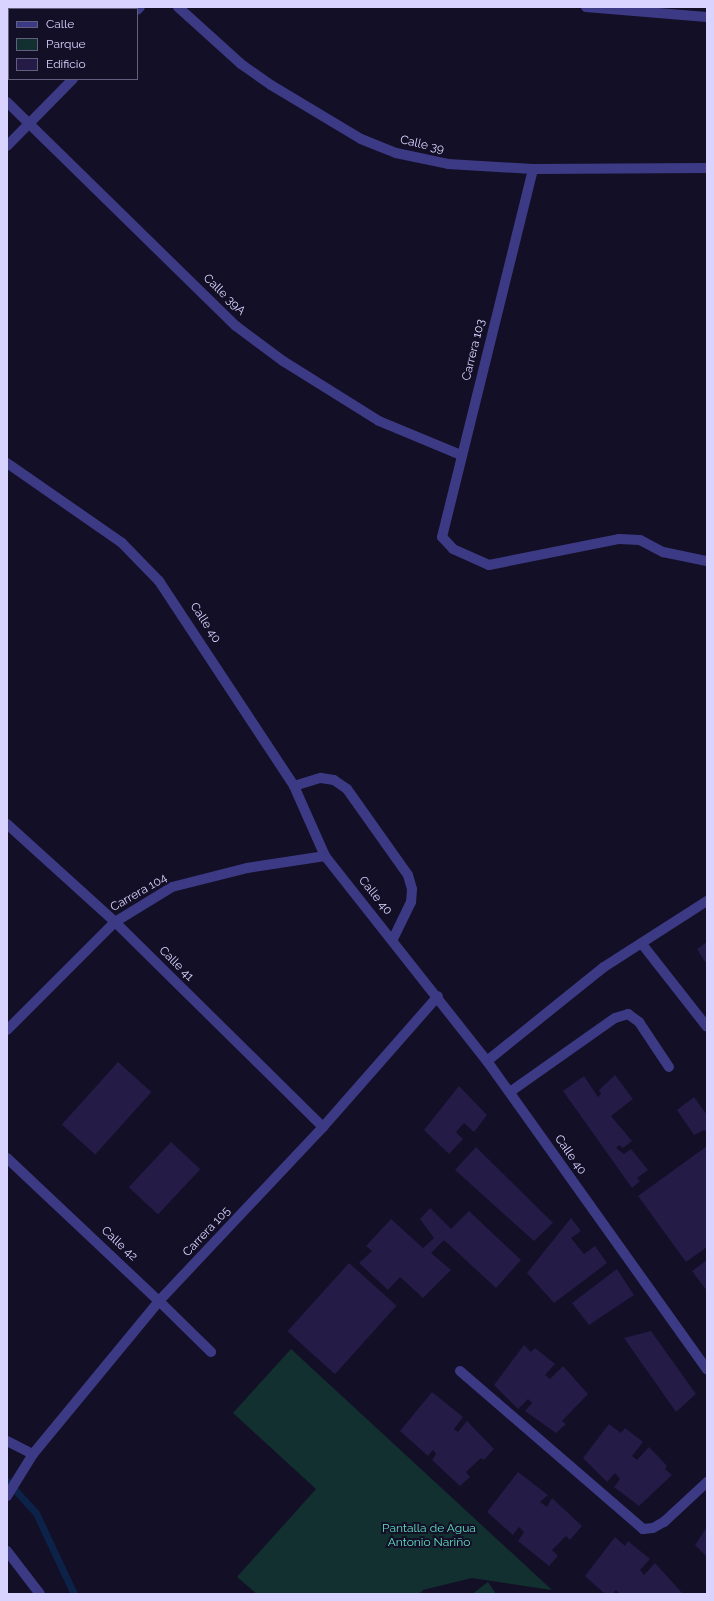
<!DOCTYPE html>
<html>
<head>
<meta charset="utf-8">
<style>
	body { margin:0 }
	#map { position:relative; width:714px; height:1601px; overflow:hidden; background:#130f26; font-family:Raleway,sans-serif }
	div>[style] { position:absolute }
	.green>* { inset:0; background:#12302f }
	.stream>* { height:7px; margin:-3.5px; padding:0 3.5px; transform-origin:3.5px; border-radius:3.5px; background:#0c2248 }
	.building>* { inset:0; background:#241b47; transform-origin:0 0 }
	.service>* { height:10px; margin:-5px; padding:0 5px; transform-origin:5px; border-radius:5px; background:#3d3a85 }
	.pedestrian>* { height:10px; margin:-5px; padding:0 5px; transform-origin:5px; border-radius:5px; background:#3d3a85 }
	.minor>* { height:10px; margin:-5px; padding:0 5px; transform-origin:5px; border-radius:5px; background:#3d3a85 }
	.tertiary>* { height:10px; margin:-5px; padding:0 5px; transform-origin:5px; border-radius:5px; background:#3d3a85 }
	span { translate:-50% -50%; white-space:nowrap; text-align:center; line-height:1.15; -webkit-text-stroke:4px #130f26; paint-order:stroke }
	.street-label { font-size:12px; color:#d9d4ff }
	.park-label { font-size:12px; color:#5fe0c0 }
	.frame { position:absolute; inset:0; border:8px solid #d9d4ff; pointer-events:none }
	.legend { position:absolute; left:8px; top:8px; width:130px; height:72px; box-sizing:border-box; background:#130f26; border:1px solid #625e7d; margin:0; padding:5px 7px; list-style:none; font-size:12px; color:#d9d4ff }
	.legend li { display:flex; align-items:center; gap:8px; height:20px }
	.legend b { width:20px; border:1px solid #625e7d }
</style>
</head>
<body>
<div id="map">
	<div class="green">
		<i style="clip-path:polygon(291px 1349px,552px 1590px,472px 1578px,423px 1590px,419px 1594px,257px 1594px,237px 1577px,316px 1489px,233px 1413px)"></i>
		<i style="clip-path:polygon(488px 1582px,496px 1594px,472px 1594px)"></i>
	</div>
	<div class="stream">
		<i style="left:7px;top:1481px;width:43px;rotate:47.8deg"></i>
		<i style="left:36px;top:1513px;width:89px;rotate:64.9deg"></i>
	</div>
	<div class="building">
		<i style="clip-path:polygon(707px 942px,707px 960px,705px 962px,697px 949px)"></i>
		<i style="left:118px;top:1062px;width:45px;height:84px;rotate:42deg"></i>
		<i style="clip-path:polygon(615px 1075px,633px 1099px,611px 1116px,632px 1141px,623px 1148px,619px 1145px,616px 1148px,624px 1154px,631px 1149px,648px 1170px,637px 1178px,640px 1181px,632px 1188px,563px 1091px,584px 1076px,598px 1097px,601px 1094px,599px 1090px)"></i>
		<i style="clip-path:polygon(459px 1086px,487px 1115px,474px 1132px,464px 1123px,456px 1132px,463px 1139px,449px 1154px,424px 1130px)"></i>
		<i style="clip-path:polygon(694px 1097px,707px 1115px,707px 1132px,704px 1130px,694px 1135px,677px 1110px)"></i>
		<i style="left:171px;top:1142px;width:40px;height:62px;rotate:43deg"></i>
		<i style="clip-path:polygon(707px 1146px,707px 1247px,686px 1262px,638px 1196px)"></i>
		<i style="clip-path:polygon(476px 1147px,553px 1223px,534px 1241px,455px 1170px)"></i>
		<i style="clip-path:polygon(430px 1208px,451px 1229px,469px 1211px,521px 1260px,496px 1288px,444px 1240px,431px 1253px,451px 1270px,423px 1298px,400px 1277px,388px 1290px,359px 1263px,372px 1251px,366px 1246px,391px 1219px,423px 1248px,434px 1238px,420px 1219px)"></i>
		<i style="clip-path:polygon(571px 1218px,581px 1231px,571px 1238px,584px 1254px,595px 1246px,607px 1263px,554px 1303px,527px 1273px)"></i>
		<i style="clip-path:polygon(707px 1260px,707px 1291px,692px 1271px)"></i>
		<i style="left:349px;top:1263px;width:64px;height:92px;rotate:42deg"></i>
		<i style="clip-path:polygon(617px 1269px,634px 1295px,589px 1325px,572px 1303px)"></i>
		<i style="clip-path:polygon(651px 1331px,696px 1394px,676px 1412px,624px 1338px)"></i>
		<i style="clip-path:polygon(524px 1345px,531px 1352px,535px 1348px,555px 1364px,545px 1375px,550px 1379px,563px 1366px,588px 1394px,562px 1421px,566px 1424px,556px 1433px,525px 1411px,532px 1403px,528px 1399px,518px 1409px,494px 1385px)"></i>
		<i style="clip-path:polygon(432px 1392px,463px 1417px,454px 1429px,458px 1432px,467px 1421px,494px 1449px,484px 1460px,481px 1458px,466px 1472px,470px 1477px,460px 1486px,432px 1460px,436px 1454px,433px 1450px,428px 1456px,400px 1431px)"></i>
		<i style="clip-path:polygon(609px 1424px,621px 1433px,625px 1428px,643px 1442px,632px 1456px,637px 1460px,649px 1447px,667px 1466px,665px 1469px,672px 1475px,639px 1506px,614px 1487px,620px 1479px,615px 1473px,607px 1482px,583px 1458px)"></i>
		<i style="clip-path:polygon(518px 1472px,548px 1495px,540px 1502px,547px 1507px,552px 1498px,582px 1526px,570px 1540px,566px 1536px,552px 1550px,558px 1556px,549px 1566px,518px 1541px,524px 1532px,519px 1527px,513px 1535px,487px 1512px)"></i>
		<i style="clip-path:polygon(707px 1527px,707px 1557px,695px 1545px)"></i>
		<i style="clip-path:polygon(615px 1537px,625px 1546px,628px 1541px,650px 1559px,640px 1570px,644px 1575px,655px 1563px,683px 1594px,620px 1594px,616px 1590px,613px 1594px,605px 1594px,585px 1576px)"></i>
	</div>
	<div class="service">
		<i style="left:294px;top:786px;width:28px;rotate:-17deg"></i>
		<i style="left:321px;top:778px;width:13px;rotate:9deg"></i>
		<i style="left:334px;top:780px;width:16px;rotate:35deg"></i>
		<i style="left:347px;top:789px;width:105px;rotate:54.7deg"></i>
		<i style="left:408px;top:875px;width:15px;rotate:74deg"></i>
		<i style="left:412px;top:889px;width:13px;rotate:94deg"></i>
		<i style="left:411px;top:902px;width:41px;rotate:115.9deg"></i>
		<i style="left:642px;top:944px;width:105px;rotate:51.9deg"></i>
		<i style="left:510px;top:1092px;width:128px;rotate:-35.2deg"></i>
		<i style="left:615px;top:1018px;width:14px;rotate:-17deg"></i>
		<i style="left:628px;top:1014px;width:14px;rotate:36deg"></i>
		<i style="left:639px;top:1022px;width:54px;rotate:56.3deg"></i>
		<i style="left:159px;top:1301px;width:73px;rotate:44.4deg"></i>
	</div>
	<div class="pedestrian">
		<i style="left:442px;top:537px;width:16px;rotate:47deg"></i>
		<i style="left:453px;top:549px;width:39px;rotate:24deg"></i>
		<i style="left:489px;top:565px;width:133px;rotate:-11.3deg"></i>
		<i style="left:619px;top:539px;width:21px;rotate:3deg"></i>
		<i style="left:640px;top:540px;width:26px;rotate:28deg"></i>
		<i style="left:663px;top:552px;width:45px;rotate:11.6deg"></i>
	</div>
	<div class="minor">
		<i style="left:586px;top:7px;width:121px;rotate:4.7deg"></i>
		<i style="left:137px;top:10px;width:4px;rotate:-45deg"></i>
		<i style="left:7px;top:102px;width:320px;rotate:44.4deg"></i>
		<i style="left:236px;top:326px;width:59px;rotate:36.7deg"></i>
		<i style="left:283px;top:361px;width:113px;rotate:32deg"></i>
		<i style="left:379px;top:421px;width:89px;rotate:22.5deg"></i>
		<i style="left:7px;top:146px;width:94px;rotate:-45.4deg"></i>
		<i style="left:442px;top:537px;width:379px;rotate:-76.1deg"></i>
		<i style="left:7px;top:824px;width:146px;rotate:42.2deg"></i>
		<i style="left:115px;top:922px;width:292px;rotate:44.6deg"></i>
		<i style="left:7px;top:1030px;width:153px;rotate:-45deg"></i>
		<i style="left:115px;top:922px;width:67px;rotate:-31.6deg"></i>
		<i style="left:172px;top:887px;width:77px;rotate:-14.2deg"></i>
		<i style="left:247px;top:868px;width:79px;rotate:-8.7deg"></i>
		<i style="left:487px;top:1061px;width:150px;rotate:-38.8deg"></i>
		<i style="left:604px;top:967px;width:122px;rotate:-32.7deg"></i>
		<i style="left:460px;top:1371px;width:242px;rotate:40.8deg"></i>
		<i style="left:643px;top:1529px;width:10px;rotate:-6deg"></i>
		<i style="left:653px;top:1528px;width:13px;rotate:-29deg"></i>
		<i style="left:664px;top:1522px;width:59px;rotate:-42.9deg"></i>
		<i style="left:7px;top:1441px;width:29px;rotate:27deg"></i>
		<i style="left:7px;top:1496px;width:49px;rotate:-58.2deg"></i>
		<i style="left:33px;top:1454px;width:198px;rotate:-50.5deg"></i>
		<i style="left:7px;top:1551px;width:54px;rotate:52.5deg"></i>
	</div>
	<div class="tertiary">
		<i style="left:178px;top:7px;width:85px;rotate:42.1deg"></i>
		<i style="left:241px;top:64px;width:37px;rotate:35deg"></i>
		<i style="left:271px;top:85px;width:105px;rotate:31deg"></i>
		<i style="left:361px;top:139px;width:38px;rotate:22deg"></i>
		<i style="left:396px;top:153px;width:53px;rotate:11.9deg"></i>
		<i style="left:448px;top:164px;width:85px;rotate:3.4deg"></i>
		<i style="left:533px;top:169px;width:174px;rotate:-0.3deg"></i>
		<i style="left:7px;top:463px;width:140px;rotate:34.8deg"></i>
		<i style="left:122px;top:543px;width:53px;rotate:45.8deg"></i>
		<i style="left:159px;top:581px;width:245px;rotate:56.6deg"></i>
		<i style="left:294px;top:786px;width:77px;rotate:66.1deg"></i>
		<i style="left:325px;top:856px;width:261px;rotate:51.7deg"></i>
		<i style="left:487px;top:1061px;width:379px;rotate:54.5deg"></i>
		<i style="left:7px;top:1158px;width:209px;rotate:43.3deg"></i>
		<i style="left:159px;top:1301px;width:239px;rotate:-46.7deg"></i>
		<i style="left:323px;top:1127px;width:174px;rotate:-48.7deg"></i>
	</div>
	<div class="street-label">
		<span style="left:422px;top:145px;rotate:13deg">Calle 39</span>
		<span style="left:224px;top:295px;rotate:44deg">Calle 39A</span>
		<span style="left:474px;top:350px;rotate:-76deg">Carrera 103</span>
		<span style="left:205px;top:623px;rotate:57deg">Calle 40</span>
		<span style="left:139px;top:893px;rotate:-30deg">Carrera 104</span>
		<span style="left:375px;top:896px;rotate:51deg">Calle 40</span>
		<span style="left:176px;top:964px;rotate:45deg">Calle 41</span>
		<span style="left:570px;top:1155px;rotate:55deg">Calle 40</span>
		<span style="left:207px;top:1232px;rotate:-47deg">Carrera 105</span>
		<span style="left:119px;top:1244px;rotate:43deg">Calle 42</span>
	</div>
	<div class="park-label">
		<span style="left:429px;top:1536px">Pantalla de Agua<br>Antonio Nariño</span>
	</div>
	<div class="frame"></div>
	<ul class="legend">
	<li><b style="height:5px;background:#3d3a85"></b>Calle</li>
	<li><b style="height:11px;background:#12302f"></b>Parque</li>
	<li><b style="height:11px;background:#241b47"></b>Edificio</li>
	</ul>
</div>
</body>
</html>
